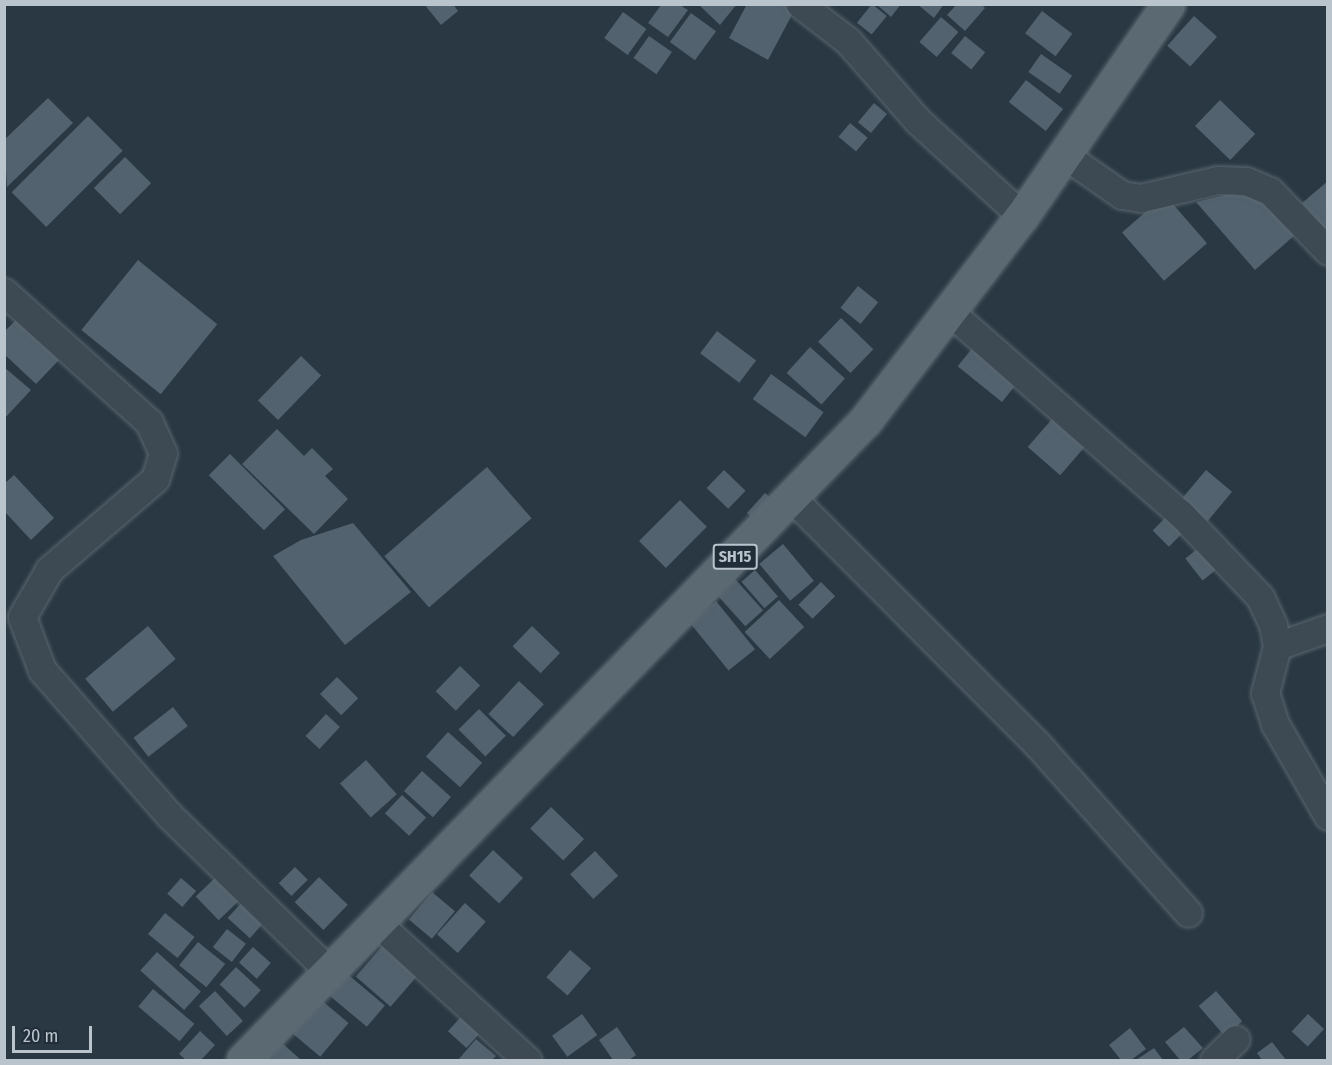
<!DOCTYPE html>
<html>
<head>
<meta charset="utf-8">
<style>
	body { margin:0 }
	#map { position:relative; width:1332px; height:1065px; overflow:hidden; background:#293843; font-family:"Fira Sans Condensed",sans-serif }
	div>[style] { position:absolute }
	.building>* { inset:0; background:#52626e; transform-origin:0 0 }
	.roads { filter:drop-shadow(0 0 2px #5b6770) drop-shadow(0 0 2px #5b6770) }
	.minor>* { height:27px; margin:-13.5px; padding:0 13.5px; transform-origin:13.5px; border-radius:13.5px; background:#3d4953 }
	.major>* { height:33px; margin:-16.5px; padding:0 16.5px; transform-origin:16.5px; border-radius:16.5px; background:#5b6973 }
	span { translate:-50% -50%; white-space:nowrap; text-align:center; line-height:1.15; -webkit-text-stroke:4.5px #212e39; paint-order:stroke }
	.shield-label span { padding:2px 4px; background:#212e39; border:2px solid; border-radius:4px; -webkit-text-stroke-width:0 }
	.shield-label { font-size:16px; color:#bac4cd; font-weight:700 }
	.frame { position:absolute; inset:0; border:6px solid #bac4cd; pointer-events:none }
	.scale { position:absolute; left:12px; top:1026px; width:80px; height:27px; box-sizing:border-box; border:3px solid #bac4cd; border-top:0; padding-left:8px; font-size:18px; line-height:21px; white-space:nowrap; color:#bac4cd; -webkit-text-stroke:4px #212e39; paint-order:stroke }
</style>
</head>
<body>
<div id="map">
	<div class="building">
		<i style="clip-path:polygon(424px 4px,453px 4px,458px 11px,441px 25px)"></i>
		<i style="clip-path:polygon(698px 4px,737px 4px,720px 25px)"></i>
		<i style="clip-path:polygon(747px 4px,782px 4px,794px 11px,768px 60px,729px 38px)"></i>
		<i style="left:872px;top:4px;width:19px;height:24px;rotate:39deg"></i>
		<i style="clip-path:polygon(876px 4px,901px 4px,891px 17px)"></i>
		<i style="clip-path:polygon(917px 4px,944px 4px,934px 18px)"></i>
		<i style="clip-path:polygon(957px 4px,981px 4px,985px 8px,965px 31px,947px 15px)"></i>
		<i style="clip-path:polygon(661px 5px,680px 5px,688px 10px,668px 37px,648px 23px)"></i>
		<i style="left:1042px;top:11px;width:38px;height:28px;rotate:37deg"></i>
		<i style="left:623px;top:12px;width:29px;height:32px;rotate:36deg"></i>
		<i style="left:691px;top:13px;width:31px;height:36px;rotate:36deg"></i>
		<i style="left:1194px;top:16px;width:31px;height:40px;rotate:42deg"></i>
		<i style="left:941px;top:17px;width:23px;height:33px;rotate:41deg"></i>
		<i style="left:649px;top:36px;width:28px;height:27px;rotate:35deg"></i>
		<i style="left:965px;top:36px;width:26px;height:22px;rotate:39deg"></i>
		<i style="left:1041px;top:54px;width:38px;height:22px;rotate:35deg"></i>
		<i style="left:1026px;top:80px;width:47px;height:28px;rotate:38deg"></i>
		<i style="clip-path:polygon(48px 98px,73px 123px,7px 187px,4px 140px)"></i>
		<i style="left:1220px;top:100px;width:49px;height:36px;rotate:44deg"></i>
		<i style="left:874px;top:103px;width:17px;height:25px;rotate:40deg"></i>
		<i style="left:88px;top:116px;width:49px;height:108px;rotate:45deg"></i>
		<i style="left:850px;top:123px;width:23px;height:18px;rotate:40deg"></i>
		<i style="left:125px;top:157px;width:37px;height:44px;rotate:45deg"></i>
		<i style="clip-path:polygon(1328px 181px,1328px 233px,1302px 203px)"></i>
		<i style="clip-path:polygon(1229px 194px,1259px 198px,1295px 235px,1255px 270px,1196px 202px)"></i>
		<i style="left:1165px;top:195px;width:64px;height:57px;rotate:49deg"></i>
		<i style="left:138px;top:260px;width:102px;height:90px;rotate:39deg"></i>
		<i style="left:858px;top:286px;width:26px;height:28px;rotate:39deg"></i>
		<i style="left:841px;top:318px;width:45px;height:33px;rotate:44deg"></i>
		<i style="clip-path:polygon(16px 320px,59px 360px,36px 384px,4px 354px,4px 332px)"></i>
		<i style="left:717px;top:331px;width:49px;height:28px;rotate:37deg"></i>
		<i style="left:974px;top:346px;width:57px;height:26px;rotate:39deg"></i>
		<i style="left:810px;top:347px;width:47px;height:35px;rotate:42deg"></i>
		<i style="left:301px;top:356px;width:28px;height:62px;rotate:44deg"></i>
		<i style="clip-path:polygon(4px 367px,31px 390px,4px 419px)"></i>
		<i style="left:771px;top:374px;width:65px;height:31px;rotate:36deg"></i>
		<i style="left:1052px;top:419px;width:43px;height:37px;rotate:41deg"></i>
		<i style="clip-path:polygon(277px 429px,304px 456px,312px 448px,333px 469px,325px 476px,348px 499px,314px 534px,242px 464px)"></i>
		<i style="left:230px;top:454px;width:78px;height:30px;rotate:45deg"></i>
		<i style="left:487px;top:467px;width:68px;height:136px;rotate:49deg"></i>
		<i style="left:724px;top:470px;width:30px;height:25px;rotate:44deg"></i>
		<i style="left:1206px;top:470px;width:34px;height:38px;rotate:40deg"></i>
		<i style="clip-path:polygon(14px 475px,54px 518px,31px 540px,4px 511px,4px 484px)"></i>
		<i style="left:765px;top:493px;width:13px;height:27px;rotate:42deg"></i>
		<i style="left:680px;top:500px;width:38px;height:58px;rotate:45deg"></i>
		<i style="left:1171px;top:512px;width:23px;height:26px;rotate:45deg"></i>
		<i style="clip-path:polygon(353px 523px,411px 592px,345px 645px,273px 556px,301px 540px)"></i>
		<i style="left:1205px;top:543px;width:28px;height:25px;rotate:52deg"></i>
		<i style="left:783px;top:544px;width:48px;height:31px;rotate:50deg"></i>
		<i style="left:755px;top:570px;width:35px;height:18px;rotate:49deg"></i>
		<i style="left:735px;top:579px;width:42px;height:24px;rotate:48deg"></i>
		<i style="left:821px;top:582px;width:20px;height:32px;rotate:45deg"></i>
		<i style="left:779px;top:600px;width:37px;height:47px;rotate:47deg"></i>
		<i style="left:716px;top:601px;width:62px;height:34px;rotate:51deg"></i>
		<i style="left:148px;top:626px;width:43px;height:82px;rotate:50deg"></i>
		<i style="left:532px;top:626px;width:39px;height:28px;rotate:44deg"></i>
		<i style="left:460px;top:666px;width:28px;height:35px;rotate:44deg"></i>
		<i style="left:337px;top:677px;width:30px;height:24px;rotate:45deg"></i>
		<i style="left:519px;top:681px;width:34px;height:45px;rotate:43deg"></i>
		<i style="left:173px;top:707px;width:24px;height:50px;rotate:52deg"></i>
		<i style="left:479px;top:709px;width:38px;height:29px;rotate:45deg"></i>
		<i style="left:326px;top:714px;width:19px;height:30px;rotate:43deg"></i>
		<i style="left:448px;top:732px;width:46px;height:33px;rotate:42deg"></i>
		<i style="left:366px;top:760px;width:46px;height:35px;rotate:48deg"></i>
		<i style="left:422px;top:771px;width:39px;height:27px;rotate:42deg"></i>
		<i style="left:402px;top:795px;width:33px;height:25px;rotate:43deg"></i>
		<i style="left:551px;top:807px;width:46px;height:30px;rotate:44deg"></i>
		<i style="left:493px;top:850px;width:41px;height:35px;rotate:43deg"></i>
		<i style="left:595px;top:851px;width:34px;height:34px;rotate:47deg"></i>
		<i style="left:295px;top:867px;width:18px;height:23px;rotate:45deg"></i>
		<i style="left:218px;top:875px;width:33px;height:31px;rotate:46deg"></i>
		<i style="left:319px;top:877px;width:40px;height:35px;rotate:44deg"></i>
		<i style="left:181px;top:878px;width:20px;height:21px;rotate:41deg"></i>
		<i style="left:432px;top:892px;width:30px;height:36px;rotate:40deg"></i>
		<i style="left:243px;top:901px;width:30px;height:23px;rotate:42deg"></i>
		<i style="left:465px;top:903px;width:28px;height:42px;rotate:42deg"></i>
		<i style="left:165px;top:913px;width:38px;height:27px;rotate:39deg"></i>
		<i style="left:227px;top:929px;width:24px;height:23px;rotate:38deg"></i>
		<i style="left:198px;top:942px;width:35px;height:30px;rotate:39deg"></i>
		<i style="left:384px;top:944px;width:46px;height:43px;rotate:41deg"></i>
		<i style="left:253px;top:947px;width:24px;height:21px;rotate:42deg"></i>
		<i style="left:570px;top:950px;width:28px;height:36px;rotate:41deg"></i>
		<i style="left:157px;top:952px;width:59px;height:25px;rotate:42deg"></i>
		<i style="left:236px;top:967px;width:34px;height:24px;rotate:43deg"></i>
		<i style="left:345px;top:972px;width:52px;height:28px;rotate:40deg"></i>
		<i style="left:153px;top:989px;width:54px;height:23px;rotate:40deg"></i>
		<i style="left:215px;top:991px;width:41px;height:22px;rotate:47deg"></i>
		<i style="left:1216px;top:991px;width:40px;height:23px;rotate:49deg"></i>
		<i style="left:314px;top:994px;width:45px;height:44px;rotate:40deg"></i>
		<i style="left:468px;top:1009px;width:25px;height:30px;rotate:42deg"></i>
		<i style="left:582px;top:1014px;width:26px;height:37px;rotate:54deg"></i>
		<i style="left:1308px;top:1014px;width:22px;height:24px;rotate:43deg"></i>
		<i style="clip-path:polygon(617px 1027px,636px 1055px,629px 1060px,613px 1060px,599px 1040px)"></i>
		<i style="clip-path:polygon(1184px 1027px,1203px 1048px,1188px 1060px,1180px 1060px,1165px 1042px)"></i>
		<i style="clip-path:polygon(1130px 1028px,1146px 1049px,1131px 1060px,1121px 1060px,1109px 1045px)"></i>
		<i style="clip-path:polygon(200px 1031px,215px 1045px,201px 1060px,186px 1060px,179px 1054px)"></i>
		<i style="clip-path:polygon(476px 1039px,496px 1056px,492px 1060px,458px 1060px)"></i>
		<i style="clip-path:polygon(281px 1042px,301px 1060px,263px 1060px)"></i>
		<i style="clip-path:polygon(1272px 1042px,1286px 1060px,1262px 1060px,1257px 1053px)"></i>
		<i style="clip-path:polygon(1154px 1048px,1163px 1060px,1136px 1060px)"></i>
	</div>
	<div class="roads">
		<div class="minor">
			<i style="left:800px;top:4px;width:61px;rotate:37.6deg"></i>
			<i style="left:848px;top:41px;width:106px;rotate:48.8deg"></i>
			<i style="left:918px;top:121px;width:141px;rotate:42.4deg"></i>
			<i style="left:1063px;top:154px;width:72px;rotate:34.8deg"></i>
			<i style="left:1122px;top:195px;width:19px;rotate:9deg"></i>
			<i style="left:1141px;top:198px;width:79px;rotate:-13.2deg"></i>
			<i style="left:1218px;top:180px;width:28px;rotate:2deg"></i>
			<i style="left:1246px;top:181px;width:26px;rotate:23deg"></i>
			<i style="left:1270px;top:191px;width:83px;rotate:46deg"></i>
			<i style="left:4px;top:292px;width:195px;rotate:41.9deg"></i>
			<i style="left:149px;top:422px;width:34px;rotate:66deg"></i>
			<i style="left:163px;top:453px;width:27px;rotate:107deg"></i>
			<i style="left:155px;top:479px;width:140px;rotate:139.4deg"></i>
			<i style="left:49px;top:570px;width:54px;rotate:119.9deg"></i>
			<i style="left:22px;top:617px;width:57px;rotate:69.3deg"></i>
			<i style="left:42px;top:670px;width:194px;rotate:48.8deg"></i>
			<i style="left:170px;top:816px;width:223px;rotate:44.3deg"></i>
			<i style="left:950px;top:312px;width:305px;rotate:41.2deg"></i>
			<i style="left:1180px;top:513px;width:116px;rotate:46.4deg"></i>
			<i style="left:1260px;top:597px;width:31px;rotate:65deg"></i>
			<i style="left:1273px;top:625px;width:21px;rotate:79deg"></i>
			<i style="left:1277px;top:646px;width:49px;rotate:104.3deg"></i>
			<i style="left:1265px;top:693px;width:33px;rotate:72deg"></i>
			<i style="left:1275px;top:724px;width:106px;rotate:60.1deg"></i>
			<i style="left:793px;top:499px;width:347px;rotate:45.1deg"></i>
			<i style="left:1038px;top:745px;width:225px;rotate:48.2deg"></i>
			<i style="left:1277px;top:646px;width:54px;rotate:-19.4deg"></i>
			<i style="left:376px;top:922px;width:205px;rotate:42.4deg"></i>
			<i style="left:1214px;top:1060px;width:30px;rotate:-44deg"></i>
		</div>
		<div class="major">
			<i style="left:243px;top:1060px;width:892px;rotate:-45.77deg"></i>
			<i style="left:865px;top:421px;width:258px;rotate:-52.6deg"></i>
			<i style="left:1022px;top:216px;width:257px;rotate:-55.4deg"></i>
		</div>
	</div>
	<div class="shield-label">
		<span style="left:735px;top:557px">SH15</span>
	</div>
	<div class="frame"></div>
	<div class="scale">20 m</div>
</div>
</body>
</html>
